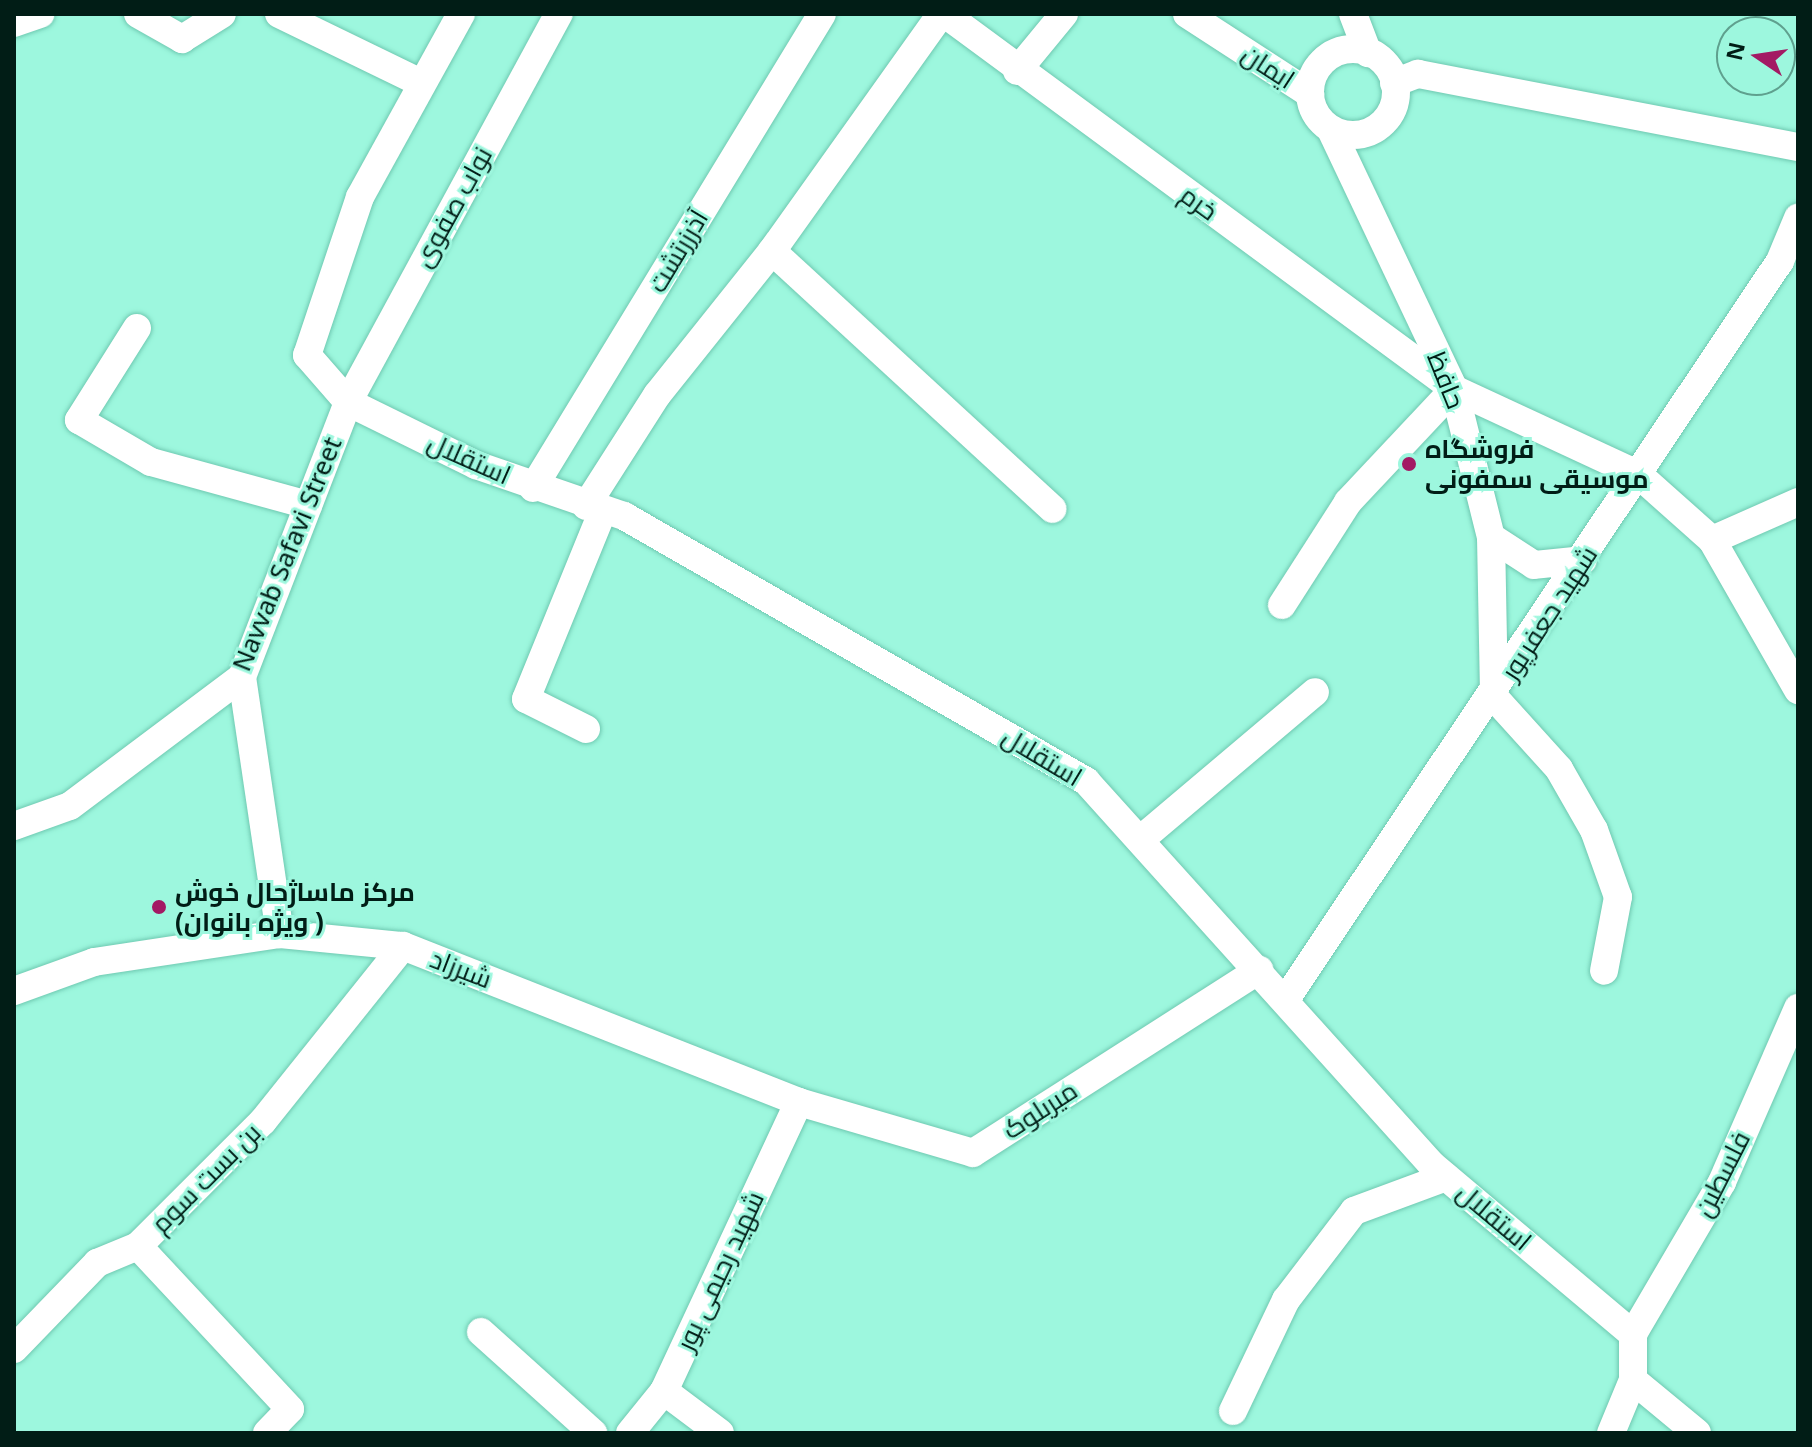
<!DOCTYPE html>
<html>
<head>
<meta charset="utf-8">
<style>
	body { margin:0 }
	#map { position:relative; width:1812px; height:1447px; overflow:hidden; background:#9df7de; font-family:"Noto Sans",Cairo,sans-serif }
	div>[style] { position:absolute }
	.roads { filter:drop-shadow(0 0 2px #6fc9b1) drop-shadow(0 0 2px #6fc9b1) }
	.street>* { height:28px; margin:-14px; padding:0 14px; transform-origin:14px; border-radius:14px; background:#fff }
	.street>.ring { margin:-14px; padding:0; box-sizing:content-box; background:none; border:28px solid #fff; border-radius:50% }
	.dots>* { width:22px; height:22px; translate:-50% -50%; box-sizing:border-box; border:4px solid #9df7de; border-radius:50% }
	span { translate:-50% -50%; white-space:nowrap; text-align:center; line-height:1.15; -webkit-text-stroke:6px #9df7de; paint-order:stroke }
	.street-label { font-size:26px; color:#011d16 }
	.poi-label { font-size:26px; color:#011d16; font-weight:700 }
	.left { translate:0 -50%; text-align:left }
	.frame { position:absolute; inset:0; border:16px solid #011d16; pointer-events:none }
	.north { position:absolute; left:1716px; top:16px; width:80px; height:80px; box-sizing:border-box; background:#9df7de; border:2px solid #5fa08e; border-radius:50%; rotate:283deg; font-size:22px; font-weight:700; line-height:32px; text-align:center; color:#011d16 }
	.north::after { content:''; display:block; margin:auto; width:28px; height:36px; background:#a31a64; clip-path:polygon(50% 0,100% 100%,50% 72%,0 100%) }
</style>
</head>
<body>
<div id="map">
	<div class="roads">
		<div class="street">
			<i style="left:138px;top:14px;width:51px;rotate:29.6deg"></i>
			<i style="left:182px;top:39px;width:47px;rotate:-32deg"></i>
			<i style="left:279px;top:14px;width:158px;rotate:25.9deg"></i>
			<i style="left:461px;top:14px;width:209px;rotate:118.9deg"></i>
			<i style="left:360px;top:197px;width:167px;rotate:108.5deg"></i>
			<i style="left:307px;top:355px;width:62px;rotate:48.9deg"></i>
			<i style="left:348px;top:402px;width:143px;rotate:26.2deg"></i>
			<i style="left:476px;top:465px;width:157px;rotate:19deg"></i>
			<i style="left:624px;top:516px;width:533px;rotate:29.84deg"></i>
			<i style="left:1086px;top:781px;width:517px;rotate:47.98deg"></i>
			<i style="left:1432px;top:1165px;width:263px;rotate:40.1deg"></i>
			<i style="left:945px;top:14px;width:632px;rotate:36.38deg"></i>
			<i style="left:1454px;top:389px;width:204px;rotate:24.9deg"></i>
			<i style="left:1639px;top:475px;width:98px;rotate:41.7deg"></i>
			<i style="left:1712px;top:540px;width:173px;rotate:60.2deg"></i>
			<i style="left:1187px;top:14px;width:147px;rotate:33deg"></i>
			<i style="left:1353px;top:14px;width:42px;rotate:69deg"></i>
			<i style="left:14px;top:23px;width:28px;rotate:-19deg"></i>
			<i class="ring" style="left:1310px;top:49px;width:58px;height:58px"></i>
			<i style="left:1017px;top:71px;width:74px;rotate:-50.5deg"></i>
			<i style="left:1394px;top:83px;width:26px;rotate:-21deg"></i>
			<i style="left:1418px;top:74px;width:387px;rotate:10.9deg"></i>
			<i style="left:1331px;top:130px;width:287px;rotate:64.6deg"></i>
			<i style="left:1454px;top:389px;width:153px;rotate:76deg"></i>
			<i style="left:1491px;top:537px;width:160px;rotate:88.9deg"></i>
			<i style="left:772px;top:251px;width:381px;rotate:42.6deg"></i>
			<i style="left:137px;top:328px;width:109px;rotate:122.2deg"></i>
			<i style="left:79px;top:420px;width:83px;rotate:30.3deg"></i>
			<i style="left:151px;top:462px;width:163px;rotate:15.3deg"></i>
			<i style="left:533px;top:488px;width:555px;rotate:-58.63deg"></i>
			<i style="left:586px;top:506px;width:132px;rotate:-57.4deg"></i>
			<i style="left:657px;top:395px;width:184px;rotate:-51.4deg"></i>
			<i style="left:772px;top:251px;width:291px;rotate:-54.5deg"></i>
			<i style="left:1491px;top:537px;width:51px;rotate:33.1deg"></i>
			<i style="left:1534px;top:565px;width:49px;rotate:-5.8deg"></i>
			<i style="left:1712px;top:540px;width:94px;rotate:-23.8deg"></i>
			<i style="left:1282px;top:605px;width:122px;rotate:-57.3deg"></i>
			<i style="left:1348px;top:502px;width:155px;rotate:-46.8deg"></i>
			<i style="left:242px;top:677px;width:260px;rotate:81.6deg"></i>
			<i style="left:1494px;top:697px;width:97px;rotate:47.9deg"></i>
			<i style="left:1559px;top:769px;width:70px;rotate:60.2deg"></i>
			<i style="left:1594px;top:830px;width:71px;rotate:70.3deg"></i>
			<i style="left:1618px;top:897px;width:75px;rotate:100.7deg"></i>
			<i style="left:586px;top:729px;width:67px;rotate:-153.4deg"></i>
			<i style="left:526px;top:699px;width:204px;rotate:-67.8deg"></i>
			<i style="left:14px;top:826px;width:59px;rotate:-19.7deg"></i>
			<i style="left:70px;top:806px;width:215px;rotate:-36.9deg"></i>
			<i style="left:242px;top:677px;width:295px;rotate:-68.9deg"></i>
			<i style="left:348px;top:402px;width:442px;rotate:-61.5deg"></i>
			<i style="left:1140px;top:840px;width:229px;rotate:-40.2deg"></i>
			<i style="left:14px;top:991px;width:85px;rotate:-19.9deg"></i>
			<i style="left:94px;top:962px;width:188px;rotate:-8.6deg"></i>
			<i style="left:280px;top:934px;width:124px;rotate:5.6deg"></i>
			<i style="left:403px;top:946px;width:426px;rotate:21.5deg"></i>
			<i style="left:799px;top:1102px;width:181px;rotate:16.3deg"></i>
			<i style="left:973px;top:1153px;width:340px;rotate:-32.6deg"></i>
			<i style="left:1286px;top:999px;width:888px;rotate:-56.2deg"></i>
			<i style="left:1780px;top:261px;width:47px;rotate:-67.3deg"></i>
			<i style="left:481px;top:1332px;width:151px;rotate:42deg"></i>
			<i style="left:14px;top:1349px;width:120px;rotate:-46deg"></i>
			<i style="left:97px;top:1263px;width:44px;rotate:-22.5deg"></i>
			<i style="left:1633px;top:1380px;width:83px;rotate:39.6deg"></i>
			<i style="left:664px;top:1391px;width:70px;rotate:36.9deg"></i>
			<i style="left:1233px;top:1411px;width:123px;rotate:-64.5deg"></i>
			<i style="left:1286px;top:1300px;width:112px;rotate:-52.6deg"></i>
			<i style="left:1354px;top:1211px;width:98px;rotate:-20.3deg"></i>
			<i style="left:267px;top:1433px;width:33px;rotate:-46deg"></i>
			<i style="left:290px;top:1409px;width:223px;rotate:-133deg"></i>
			<i style="left:138px;top:1246px;width:177px;rotate:-45deg"></i>
			<i style="left:263px;top:1121px;width:224px;rotate:-51.3deg"></i>
			<i style="left:630px;top:1433px;width:54px;rotate:-51deg"></i>
			<i style="left:664px;top:1391px;width:319px;rotate:-65deg"></i>
			<i style="left:1611px;top:1433px;width:57px;rotate:-67.5deg"></i>
			<i style="left:1633px;top:1380px;width:46px;rotate:-90deg"></i>
			<i style="left:1633px;top:1334px;width:176px;rotate:-59.6deg"></i>
			<i style="left:1722px;top:1182px;width:190px;rotate:-66.4deg"></i>
		</div>
	</div>
	<div class="dots">
		<i style="left:1409px;top:464px;background:#a31a64"></i>
		<i style="left:159px;top:907px;background:#a31a64"></i>
	</div>
	<div class="street-label">
		<span style="left:1268px;top:67px;rotate:33deg">ایمان</span>
		<span style="left:1199px;top:203px;rotate:36deg">خرم</span>
		<span style="left:453px;top:207px;rotate:-61deg">نواب صفوی</span>
		<span style="left:678px;top:251px;rotate:-59deg">آذرزرتشت</span>
		<span style="left:1446px;top:380px;rotate:68deg">حافظ</span>
		<span style="left:469px;top:459px;rotate:24deg">استقلال</span>
		<span style="left:287px;top:554px;rotate:-68deg">Navvab Safavi Street</span>
		<span style="left:1549px;top:613px;rotate:-57deg">شهید جعفرپور</span>
		<span style="left:1042px;top:757px;rotate:31deg">استقلال</span>
		<span style="left:461px;top:969px;rotate:21deg">شیرزاد</span>
		<span style="left:1040px;top:1110px;rotate:-33deg">میربلوک</span>
		<span style="left:1722px;top:1174px;rotate:-63deg">فلسطین</span>
		<span style="left:206px;top:1178px;rotate:-45deg">بن بست سوم</span>
		<span style="left:1494px;top:1217px;rotate:40deg">استقلال</span>
		<span style="left:720px;top:1271px;rotate:-65deg">شهید رحیمی پور</span>
	</div>
	<div class="poi-label">
		<span class="left" style="left:1425px;top:464px">فروشگاه<br>موسیقی سمفونی</span>
		<span class="left" style="left:175px;top:907px">مرکز ماساژحال خوش<br>(ویژه بانوان )</span>
	</div>
	<div class="frame"></div>
	<div class="north">N</div>
</div>
</body>
</html>
